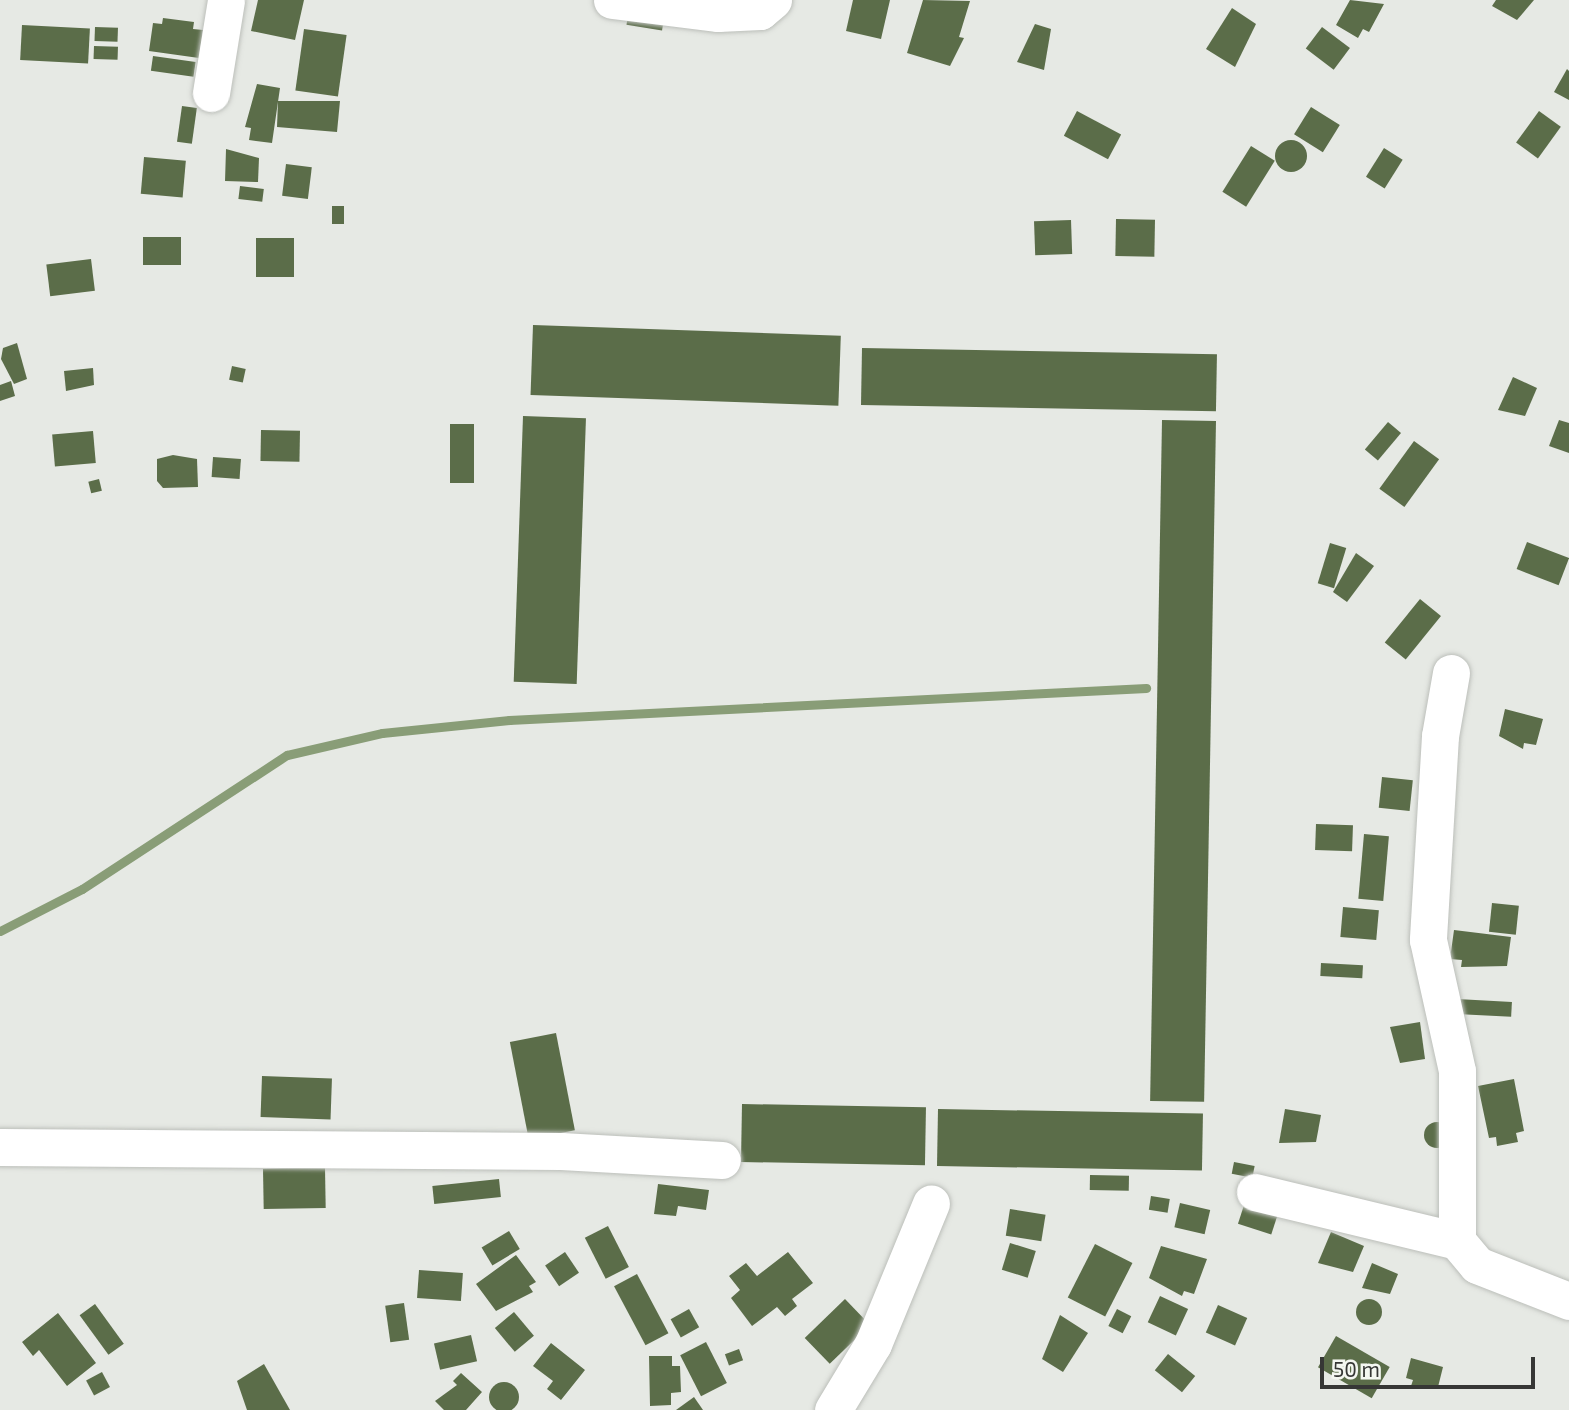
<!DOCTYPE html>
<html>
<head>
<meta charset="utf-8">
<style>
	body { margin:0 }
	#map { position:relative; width:1569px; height:1410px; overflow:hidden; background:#e6e9e4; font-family:"Exo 2",sans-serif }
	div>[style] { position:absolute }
	.stream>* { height:9px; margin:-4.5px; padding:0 4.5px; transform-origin:4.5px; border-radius:4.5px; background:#899d77 }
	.building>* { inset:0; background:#5b6d49; transform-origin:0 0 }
	.round { border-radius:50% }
	.roads { filter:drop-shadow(0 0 2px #bcbfba) drop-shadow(0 0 2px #bcbfba) }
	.minor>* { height:37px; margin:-18.5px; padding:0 18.5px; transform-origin:18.5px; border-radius:18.5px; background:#fff }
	span { translate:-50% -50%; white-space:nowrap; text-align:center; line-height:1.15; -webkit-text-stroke:7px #f4f7f1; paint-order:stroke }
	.scale { position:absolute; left:1320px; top:1357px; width:215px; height:32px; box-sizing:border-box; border:4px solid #363735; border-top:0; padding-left:9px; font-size:21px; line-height:24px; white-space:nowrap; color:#363735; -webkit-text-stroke:5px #f4f7f1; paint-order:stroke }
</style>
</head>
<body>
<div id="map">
	<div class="stream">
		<i style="left:0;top:931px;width:92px;rotate:-27.1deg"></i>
		<i style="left:82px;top:889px;width:245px;rotate:-33.2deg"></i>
		<i style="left:287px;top:755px;width:98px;rotate:-13deg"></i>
		<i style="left:382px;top:733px;width:128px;rotate:-5.8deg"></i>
		<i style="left:509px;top:720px;width:638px;rotate:-2.88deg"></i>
	</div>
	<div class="building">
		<i style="clip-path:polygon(258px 0,304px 0,295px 40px,251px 31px)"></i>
		<i style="clip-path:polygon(853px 0,890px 0,881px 39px,846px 31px)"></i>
		<i style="clip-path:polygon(923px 0,970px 1px,959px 37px,964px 38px,950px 66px,907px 53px)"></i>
		<i style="clip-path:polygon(1350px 0,1384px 4px,1369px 32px,1363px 29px,1358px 38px,1336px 25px)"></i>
		<i style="clip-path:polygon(1496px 0,1534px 0,1517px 20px,1492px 6px)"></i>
		<i style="clip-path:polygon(1232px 8px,1256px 24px,1235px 67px,1206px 49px)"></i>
		<i style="left:629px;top:9px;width:36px;height:16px;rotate:9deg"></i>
		<i style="clip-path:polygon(163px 18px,194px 22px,193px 29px,203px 30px,199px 58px,149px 51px,153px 23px,162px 24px)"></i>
		<i style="clip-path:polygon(1035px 24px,1051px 29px,1044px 70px,1017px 62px)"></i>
		<i style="left:22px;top:25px;width:68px;height:35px;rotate:3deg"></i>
		<i style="left:95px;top:27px;width:23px;height:14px;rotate:2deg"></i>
		<i style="left:1322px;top:27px;width:35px;height:27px;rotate:37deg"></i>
		<i style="left:304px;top:29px;width:43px;height:62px;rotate:8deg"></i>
		<i style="left:94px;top:46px;width:24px;height:13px;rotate:2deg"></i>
		<i style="left:153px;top:56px;width:43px;height:15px;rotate:8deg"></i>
		<i style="clip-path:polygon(1567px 69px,1569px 71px,1569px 100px,1554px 92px)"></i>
		<i style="clip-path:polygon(257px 84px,280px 88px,272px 143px,249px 140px,251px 128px,245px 127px)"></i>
		<i style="clip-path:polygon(278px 101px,340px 101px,337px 132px,277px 127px)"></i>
		<i style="left:182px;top:106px;width:15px;height:36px;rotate:8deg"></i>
		<i style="left:1311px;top:107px;width:34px;height:32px;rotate:32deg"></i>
		<i style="left:1077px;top:111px;width:50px;height:28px;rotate:28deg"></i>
		<i style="left:1539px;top:111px;width:27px;height:39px;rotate:36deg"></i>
		<i class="round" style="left:1275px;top:140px;width:32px;height:32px"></i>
		<i style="left:1251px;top:146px;width:28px;height:54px;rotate:32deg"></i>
		<i style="left:1384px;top:148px;width:22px;height:34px;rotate:32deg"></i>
		<i style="clip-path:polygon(226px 149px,259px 158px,258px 182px,225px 181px)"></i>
		<i style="left:144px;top:157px;width:42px;height:37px;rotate:5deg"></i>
		<i style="left:286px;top:164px;width:26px;height:32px;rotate:7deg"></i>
		<i style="left:240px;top:186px;width:24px;height:13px;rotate:7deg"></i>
		<i style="left:332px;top:206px;width:12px;height:18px"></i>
		<i style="left:1116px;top:219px;width:39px;height:37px;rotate:1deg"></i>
		<i style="left:1071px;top:220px;width:34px;height:37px;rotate:88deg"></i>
		<i style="left:181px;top:237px;width:28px;height:38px;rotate:90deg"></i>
		<i style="left:256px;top:238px;width:38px;height:39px"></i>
		<i style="left:91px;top:259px;width:32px;height:45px;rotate:83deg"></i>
		<i style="left:533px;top:325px;width:308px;height:70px;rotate:2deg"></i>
		<i style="clip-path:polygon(17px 343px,27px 379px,14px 384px,1px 359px,3px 348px)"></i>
		<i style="left:862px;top:348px;width:355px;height:57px;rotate:1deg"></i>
		<i style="left:232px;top:366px;width:14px;height:14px;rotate:12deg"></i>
		<i style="clip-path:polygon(93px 368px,94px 385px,66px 391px,64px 371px)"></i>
		<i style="clip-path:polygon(1513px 377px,1537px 388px,1525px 416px,1498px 410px)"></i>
		<i style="clip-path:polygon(11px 381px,15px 396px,0 401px,0 385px)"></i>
		<i style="left:523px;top:416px;width:63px;height:266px;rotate:2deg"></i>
		<i style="left:1162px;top:420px;width:54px;height:681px;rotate:1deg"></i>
		<i style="clip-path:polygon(1559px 420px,1569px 423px,1569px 453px,1549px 446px)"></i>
		<i style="left:1388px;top:422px;width:17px;height:36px;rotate:40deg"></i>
		<i style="left:474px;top:424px;width:59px;height:24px;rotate:90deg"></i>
		<i style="left:261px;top:430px;width:39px;height:31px;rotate:1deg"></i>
		<i style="left:93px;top:431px;width:32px;height:41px;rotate:85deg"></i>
		<i style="left:1414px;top:441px;width:31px;height:59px;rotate:36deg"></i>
		<i style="clip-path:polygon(173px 455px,197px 459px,198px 487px,163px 488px,157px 481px,157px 459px)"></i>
		<i style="left:213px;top:457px;width:28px;height:20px;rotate:4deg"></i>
		<i style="left:99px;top:479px;width:12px;height:11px;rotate:76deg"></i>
		<i style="left:1527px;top:542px;width:45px;height:29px;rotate:21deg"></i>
		<i style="left:1330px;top:543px;width:17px;height:42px;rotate:17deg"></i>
		<i style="clip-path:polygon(1356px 553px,1374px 566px,1347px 602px,1333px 592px)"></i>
		<i style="left:1420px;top:599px;width:27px;height:56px;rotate:39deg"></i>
		<i style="clip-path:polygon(1505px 709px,1543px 719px,1536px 745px,1524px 743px,1523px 749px,1499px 736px)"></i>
		<i style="left:1382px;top:777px;width:31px;height:31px;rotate:6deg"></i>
		<i style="left:1316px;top:824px;width:37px;height:26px;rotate:2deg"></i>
		<i style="left:1364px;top:834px;width:25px;height:65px;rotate:5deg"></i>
		<i style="left:1492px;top:903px;width:27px;height:29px;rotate:6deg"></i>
		<i style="left:1343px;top:907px;width:36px;height:30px;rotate:5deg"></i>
		<i style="clip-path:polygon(1454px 930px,1511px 937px,1507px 966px,1461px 967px,1462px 960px,1450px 959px)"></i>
		<i style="left:1321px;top:963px;width:42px;height:13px;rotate:3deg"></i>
		<i style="left:1457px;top:999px;width:55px;height:15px;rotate:3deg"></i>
		<i style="clip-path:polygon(1420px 1022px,1425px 1059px,1400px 1063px,1390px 1027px)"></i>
		<i style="left:556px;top:1033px;width:99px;height:47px;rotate:79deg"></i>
		<i style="left:262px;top:1076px;width:70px;height:41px;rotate:2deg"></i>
		<i style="clip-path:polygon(1514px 1079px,1524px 1131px,1516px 1133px,1518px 1142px,1497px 1146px,1496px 1137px,1489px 1138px,1478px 1086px)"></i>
		<i style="left:742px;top:1104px;width:184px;height:58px;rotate:1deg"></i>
		<i style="left:938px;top:1109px;width:265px;height:57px;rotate:1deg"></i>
		<i style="clip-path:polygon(1285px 1109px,1321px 1115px,1316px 1142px,1279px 1143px)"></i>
		<i class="round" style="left:1424px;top:1122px;width:26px;height:26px"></i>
		<i style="left:1234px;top:1162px;width:21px;height:12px;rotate:11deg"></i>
		<i style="left:325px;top:1168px;width:40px;height:62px;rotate:89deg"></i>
		<i style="left:1090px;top:1175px;width:39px;height:15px;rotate:1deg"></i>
		<i style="left:499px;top:1179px;width:18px;height:67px;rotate:84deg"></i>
		<i style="clip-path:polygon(658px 1184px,709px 1190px,706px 1210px,678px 1206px,676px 1216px,654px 1214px)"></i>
		<i style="left:1151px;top:1196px;width:19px;height:14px;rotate:9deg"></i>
		<i style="left:1246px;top:1199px;width:35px;height:26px;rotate:18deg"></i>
		<i style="left:1180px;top:1203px;width:31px;height:25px;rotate:13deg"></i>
		<i style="left:1010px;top:1209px;width:36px;height:27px;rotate:9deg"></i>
		<i style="left:608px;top:1226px;width:46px;height:26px;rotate:63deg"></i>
		<i style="left:509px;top:1231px;width:21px;height:32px;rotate:59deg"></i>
		<i style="clip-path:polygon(1331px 1232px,1364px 1246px,1353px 1272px,1318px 1263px)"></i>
		<i style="left:1010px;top:1243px;width:27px;height:28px;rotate:17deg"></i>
		<i style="left:1095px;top:1244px;width:42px;height:60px;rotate:27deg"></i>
		<i style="clip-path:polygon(1161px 1246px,1207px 1259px,1194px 1294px,1184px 1291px,1182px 1296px,1149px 1278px)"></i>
		<i style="left:565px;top:1252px;width:25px;height:24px;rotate:56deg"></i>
		<i style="clip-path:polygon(788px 1252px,813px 1283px,792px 1299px,797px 1306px,785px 1316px,777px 1307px,752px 1326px,731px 1298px,740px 1290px,729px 1276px,746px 1263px,757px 1276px)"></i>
		<i style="clip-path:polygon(516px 1255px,536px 1282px,529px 1286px,533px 1292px,496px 1311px,476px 1284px)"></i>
		<i style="clip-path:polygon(1372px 1263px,1398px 1274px,1390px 1294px,1362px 1288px)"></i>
		<i style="left:419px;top:1270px;width:44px;height:28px;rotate:4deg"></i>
		<i style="left:637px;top:1274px;width:67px;height:26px;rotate:62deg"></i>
		<i style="left:1160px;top:1296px;width:31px;height:29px;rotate:25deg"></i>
		<i style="left:845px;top:1299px;width:36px;height:56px;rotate:46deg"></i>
		<i class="round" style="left:1356px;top:1299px;width:26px;height:26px"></i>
		<i style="left:404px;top:1303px;width:37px;height:19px;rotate:82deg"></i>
		<i style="left:95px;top:1304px;width:49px;height:19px;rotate:54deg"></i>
		<i style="left:1218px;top:1305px;width:32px;height:30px;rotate:24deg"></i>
		<i style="left:689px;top:1309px;width:21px;height:21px;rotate:61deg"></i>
		<i style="left:1117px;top:1309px;width:16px;height:19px;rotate:27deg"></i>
		<i style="left:514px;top:1312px;width:31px;height:25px;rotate:50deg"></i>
		<i style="clip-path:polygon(58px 1313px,96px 1363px,67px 1386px,39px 1350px,33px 1356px,22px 1342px)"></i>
		<i style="clip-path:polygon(1060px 1315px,1088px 1333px,1063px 1372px,1042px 1359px)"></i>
		<i style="left:471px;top:1335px;width:27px;height:38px;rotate:77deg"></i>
		<i style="left:1336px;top:1336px;width:62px;height:36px;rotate:30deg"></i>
		<i style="left:706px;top:1342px;width:46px;height:29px;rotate:63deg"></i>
		<i style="clip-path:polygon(551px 1343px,585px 1370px,561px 1400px,547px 1389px,553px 1381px,533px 1366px)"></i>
		<i style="left:739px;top:1349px;width:12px;height:15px;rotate:70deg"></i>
		<i style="left:1168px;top:1354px;width:35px;height:21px;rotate:39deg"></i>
		<i style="clip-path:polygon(649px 1356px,672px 1356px,672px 1366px,680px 1366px,681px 1392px,671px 1393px,671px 1405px,650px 1406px)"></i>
		<i style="clip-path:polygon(1411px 1358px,1443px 1367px,1438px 1387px,1411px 1386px,1413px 1380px,1406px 1378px)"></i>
		<i style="clip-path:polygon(264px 1364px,290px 1410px,247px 1410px,237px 1381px)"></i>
		<i style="left:102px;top:1372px;width:17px;height:18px;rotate:62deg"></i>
		<i style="clip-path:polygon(461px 1373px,482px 1392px,466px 1410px,444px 1410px,435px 1401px,457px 1385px,453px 1381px)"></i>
		<i class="round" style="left:489px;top:1382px;width:30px;height:30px"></i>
		<i style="clip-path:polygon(694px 1397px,703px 1410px,676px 1410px)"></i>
	</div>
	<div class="roads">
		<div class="minor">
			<i style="left:612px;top:0;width:107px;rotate:7deg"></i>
			<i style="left:718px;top:13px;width:42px;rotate:-2.7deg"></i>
			<i style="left:760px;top:11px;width:17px;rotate:-40deg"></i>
			<i style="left:211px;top:93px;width:94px;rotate:-80.8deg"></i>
			<i style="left:1451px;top:673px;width:64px;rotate:99.9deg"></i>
			<i style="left:1440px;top:736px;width:204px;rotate:93.4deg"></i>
			<i style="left:1428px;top:940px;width:134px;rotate:77.5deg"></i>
			<i style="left:1457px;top:1071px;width:170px;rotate:90deg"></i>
			<i style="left:1457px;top:1241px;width:31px;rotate:50deg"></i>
			<i style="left:1477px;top:1265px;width:99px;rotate:21.4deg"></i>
			<i style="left:0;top:1147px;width:561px;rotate:0.41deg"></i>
			<i style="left:561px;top:1151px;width:161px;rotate:3.2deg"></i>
			<i style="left:1255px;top:1192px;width:208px;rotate:13.6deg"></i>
			<i style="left:833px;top:1410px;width:77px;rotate:-58.8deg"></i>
			<i style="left:873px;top:1344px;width:152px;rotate:-67.6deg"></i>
		</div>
	</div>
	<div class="scale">50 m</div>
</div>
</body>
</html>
